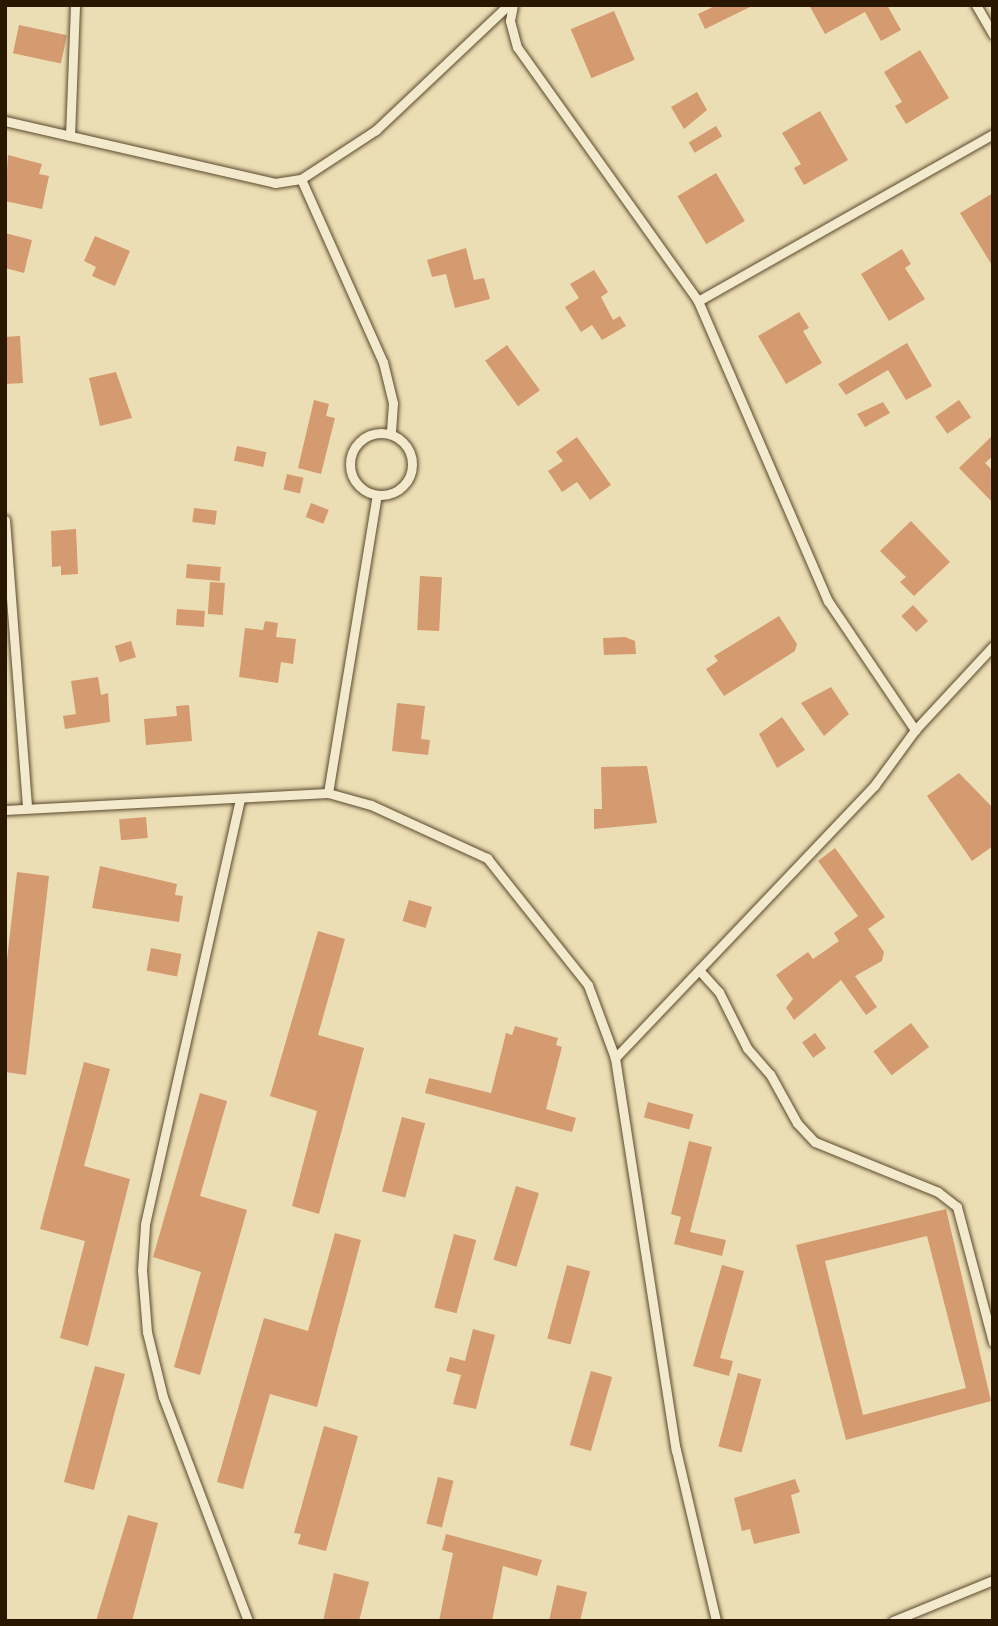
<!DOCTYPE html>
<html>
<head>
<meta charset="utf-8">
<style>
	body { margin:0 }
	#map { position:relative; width:998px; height:1626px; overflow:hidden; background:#ecdeb4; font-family:Alegreya,serif }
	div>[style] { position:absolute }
	.building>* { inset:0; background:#d49a70; transform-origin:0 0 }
	.roads { filter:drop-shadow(0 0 2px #5a492d) drop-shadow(0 0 2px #5a492d) }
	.service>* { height:9px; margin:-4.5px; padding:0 4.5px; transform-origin:4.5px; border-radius:4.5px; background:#f3eace }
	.service>.ring { margin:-4.5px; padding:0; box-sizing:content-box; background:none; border:9px solid #f3eace; border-radius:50% }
	span { translate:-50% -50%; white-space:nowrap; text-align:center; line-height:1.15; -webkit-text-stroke:5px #f3eace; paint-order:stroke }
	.frame { position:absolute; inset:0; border:7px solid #2a1700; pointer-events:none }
</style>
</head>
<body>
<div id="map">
	<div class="building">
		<i style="clip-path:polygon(717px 5px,754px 5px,705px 29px,698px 14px)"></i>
		<i style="clip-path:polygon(809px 5px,887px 5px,901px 30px,881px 41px,865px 12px,825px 34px)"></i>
		<i style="left:614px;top:11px;width:53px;height:47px;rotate:67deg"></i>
		<i style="left:19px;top:25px;width:49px;height:29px;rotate:12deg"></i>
		<i style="clip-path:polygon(920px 50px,949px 98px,906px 124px,895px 106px,902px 102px,884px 72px)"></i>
		<i style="clip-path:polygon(697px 92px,707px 110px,684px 129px,671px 107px)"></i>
		<i style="clip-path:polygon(820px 111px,848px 160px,804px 185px,794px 168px,801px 164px,782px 133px)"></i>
		<i style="left:716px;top:126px;width:12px;height:32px;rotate:59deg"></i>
		<i style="clip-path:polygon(8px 155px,42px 164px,39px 174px,49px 176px,42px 209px,5px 201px)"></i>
		<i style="left:716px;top:173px;width:56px;height:45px;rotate:59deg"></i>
		<i style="clip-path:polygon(993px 193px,993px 267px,960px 213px)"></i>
		<i style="clip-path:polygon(5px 233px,32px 240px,24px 273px,5px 268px)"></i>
		<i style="clip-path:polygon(95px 236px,130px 251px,115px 286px,92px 276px,96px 267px,84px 261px)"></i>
		<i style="clip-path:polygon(466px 248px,474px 280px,484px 278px,490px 299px,455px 308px,446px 274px,432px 277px,427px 260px)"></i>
		<i style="clip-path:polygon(902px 249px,911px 264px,905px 268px,925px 299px,889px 321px,861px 274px)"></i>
		<i style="clip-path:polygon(594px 270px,608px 292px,601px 297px,613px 320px,620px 316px,626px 326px,602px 340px,592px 325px,581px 332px,565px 307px,579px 298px,570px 284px)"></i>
		<i style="clip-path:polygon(799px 312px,809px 328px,803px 331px,822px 363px,786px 384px,758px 336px)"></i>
		<i style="clip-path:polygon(20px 336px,23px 383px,5px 384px,5px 337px)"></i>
		<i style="clip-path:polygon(907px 343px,932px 386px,906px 400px,888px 370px,846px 395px,838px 384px)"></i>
		<i style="left:507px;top:345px;width:56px;height:27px;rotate:54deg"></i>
		<i style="clip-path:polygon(116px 372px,132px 418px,100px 426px,89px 378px)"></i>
		<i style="clip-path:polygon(314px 400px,329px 404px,326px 416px,335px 418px,321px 474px,298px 468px)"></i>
		<i style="left:959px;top:400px;width:21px;height:29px;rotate:55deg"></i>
		<i style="clip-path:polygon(883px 402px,890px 413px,865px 427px,857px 414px)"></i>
		<i style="clip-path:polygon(993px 435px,993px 456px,985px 463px,993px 471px,993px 503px,959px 468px)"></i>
		<i style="clip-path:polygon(577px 437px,611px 485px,590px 500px,577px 482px,562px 492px,548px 471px,563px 461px,556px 452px)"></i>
		<i style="left:237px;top:446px;width:30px;height:15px;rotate:12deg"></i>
		<i style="left:287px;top:474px;width:17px;height:16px;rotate:13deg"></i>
		<i style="left:311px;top:503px;width:19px;height:15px;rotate:21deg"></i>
		<i style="left:194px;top:508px;width:23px;height:14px;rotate:7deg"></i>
		<i style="clip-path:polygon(911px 521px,950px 562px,914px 596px,900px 582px,906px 577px,880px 551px)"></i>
		<i style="clip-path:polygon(76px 529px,78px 574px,61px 575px,61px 566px,52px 567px,51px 531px)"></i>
		<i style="left:187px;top:564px;width:34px;height:14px;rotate:5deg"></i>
		<i style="left:420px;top:576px;width:22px;height:54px;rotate:3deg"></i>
		<i style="left:210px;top:582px;width:15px;height:32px;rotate:4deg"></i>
		<i style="left:913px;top:605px;width:22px;height:16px;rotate:47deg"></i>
		<i style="left:177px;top:609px;width:28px;height:16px;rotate:4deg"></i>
		<i style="clip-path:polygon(779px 616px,797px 644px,795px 651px,724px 696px,706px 669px,718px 661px,714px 656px)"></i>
		<i style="clip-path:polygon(265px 621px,278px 623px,276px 637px,296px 639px,293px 664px,281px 662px,278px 683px,239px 677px,245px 628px,263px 630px)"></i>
		<i style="clip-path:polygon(625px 637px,635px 641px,636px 654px,604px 655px,603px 638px)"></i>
		<i style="left:131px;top:641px;width:17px;height:17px;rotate:73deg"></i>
		<i style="clip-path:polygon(98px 677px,101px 695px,108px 693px,110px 722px,65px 729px,63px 716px,76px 714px,71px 681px)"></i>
		<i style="clip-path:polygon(831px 687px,849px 714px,824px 736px,801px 703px)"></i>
		<i style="clip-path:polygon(397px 703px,425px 706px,421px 739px,430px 740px,428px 755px,392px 751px)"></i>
		<i style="clip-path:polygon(189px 705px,192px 741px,146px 745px,144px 719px,177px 716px,176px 706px)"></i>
		<i style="clip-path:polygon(782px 717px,805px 750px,777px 768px,759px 734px)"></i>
		<i style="clip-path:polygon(647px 766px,657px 823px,594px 829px,594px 809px,602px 809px,601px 767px)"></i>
		<i style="clip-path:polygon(959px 773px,993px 808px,993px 846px,972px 861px,927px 796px)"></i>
		<i style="left:146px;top:817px;width:21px;height:27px;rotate:85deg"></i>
		<i style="clip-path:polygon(835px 848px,885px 917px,868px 929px,884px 952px,882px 961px,855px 976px,877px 1007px,866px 1015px,841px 980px,794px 1020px,786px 1008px,793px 999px,776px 975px,808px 952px,813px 959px,839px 941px,834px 933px,858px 916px,818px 861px)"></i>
		<i style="clip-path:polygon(100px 866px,177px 884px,175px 895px,183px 896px,179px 922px,92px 908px)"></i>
		<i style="clip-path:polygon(17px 872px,49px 876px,26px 1075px,5px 1072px,5px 977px)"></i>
		<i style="left:409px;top:900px;width:24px;height:22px;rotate:17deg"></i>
		<i style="clip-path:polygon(318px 931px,345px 939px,318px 1035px,364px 1048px,319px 1214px,292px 1206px,317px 1111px,270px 1096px)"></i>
		<i style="left:151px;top:948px;width:31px;height:23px;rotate:11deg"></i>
		<i style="left:911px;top:1023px;width:30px;height:47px;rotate:53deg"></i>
		<i style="clip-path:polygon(515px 1026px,558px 1038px,556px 1045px,562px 1047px,546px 1109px,576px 1118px,572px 1132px,425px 1093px,429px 1078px,491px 1093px,506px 1033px,512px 1035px)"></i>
		<i style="left:815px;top:1033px;width:19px;height:16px;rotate:54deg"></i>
		<i style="clip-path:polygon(84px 1062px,110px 1069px,84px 1166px,130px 1179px,88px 1346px,60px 1338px,85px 1241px,40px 1229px)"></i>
		<i style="clip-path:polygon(200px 1093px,227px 1101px,200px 1196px,247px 1210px,200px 1375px,174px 1367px,201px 1272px,153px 1257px)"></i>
		<i style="left:648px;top:1102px;width:47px;height:16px;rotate:15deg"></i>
		<i style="left:402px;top:1117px;width:24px;height:77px;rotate:15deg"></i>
		<i style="clip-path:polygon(689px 1141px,712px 1147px,690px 1232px,726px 1240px,722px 1256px,674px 1244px,681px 1217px,671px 1214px)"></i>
		<i style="left:516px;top:1186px;width:24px;height:77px;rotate:17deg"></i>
		<i style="clip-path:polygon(evenodd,946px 1209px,991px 1401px,846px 1440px,796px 1245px,946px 1209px,927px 1236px,966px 1388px,863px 1415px,825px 1261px,927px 1236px)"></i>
		<i style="clip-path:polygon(335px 1233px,361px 1240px,317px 1407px,270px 1394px,243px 1489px,217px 1482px,264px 1318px,308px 1331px)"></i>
		<i style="left:454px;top:1234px;width:23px;height:76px;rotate:15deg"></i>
		<i style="left:567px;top:1265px;width:24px;height:76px;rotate:15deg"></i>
		<i style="clip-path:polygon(722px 1265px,744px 1271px,720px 1358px,733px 1361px,729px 1376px,693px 1366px)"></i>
		<i style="clip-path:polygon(473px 1329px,495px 1335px,476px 1409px,453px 1404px,461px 1375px,446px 1371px,450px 1357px,465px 1361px)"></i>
		<i style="left:95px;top:1366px;width:31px;height:120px;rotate:15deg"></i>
		<i style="left:591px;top:1371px;width:22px;height:77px;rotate:16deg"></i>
		<i style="left:738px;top:1373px;width:24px;height:76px;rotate:15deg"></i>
		<i style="clip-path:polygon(324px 1426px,358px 1436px,326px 1551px,298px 1544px,301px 1534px,294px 1533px)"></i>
		<i style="left:438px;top:1477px;width:16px;height:48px;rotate:14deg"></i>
		<i style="clip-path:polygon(795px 1479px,800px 1492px,791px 1495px,800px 1533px,754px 1544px,750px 1529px,742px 1531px,734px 1498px)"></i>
		<i style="clip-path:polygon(128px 1515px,158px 1523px,132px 1621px,96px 1621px)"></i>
		<i style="clip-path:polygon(446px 1534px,542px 1560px,537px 1576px,503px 1566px,492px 1621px,439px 1621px,453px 1553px,442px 1550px)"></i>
		<i style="clip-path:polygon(334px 1573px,369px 1582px,359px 1621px,323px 1621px)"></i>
		<i style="clip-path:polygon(557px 1585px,587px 1592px,580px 1621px,549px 1621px)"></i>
	</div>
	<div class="roads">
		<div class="service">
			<i style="left:513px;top:5px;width:16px;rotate:101deg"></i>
			<i style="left:510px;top:21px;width:27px;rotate:75deg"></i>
			<i style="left:517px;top:47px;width:312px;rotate:54.5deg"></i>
			<i style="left:698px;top:301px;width:327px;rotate:66.6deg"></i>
			<i style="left:828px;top:601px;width:156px;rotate:56deg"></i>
			<i style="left:976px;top:5px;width:34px;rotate:60deg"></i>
			<i style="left:5px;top:121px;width:277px;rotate:12.9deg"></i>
			<i style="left:275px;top:183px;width:26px;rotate:-9deg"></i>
			<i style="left:301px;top:179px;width:90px;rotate:-33.2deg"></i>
			<i style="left:376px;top:130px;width:182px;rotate:-43.4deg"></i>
			<i style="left:70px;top:136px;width:131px;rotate:-87.8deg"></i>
			<i style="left:301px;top:179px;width:201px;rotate:65.9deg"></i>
			<i style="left:383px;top:362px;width:42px;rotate:76.3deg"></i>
			<i style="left:393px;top:403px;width:31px;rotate:94deg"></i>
			<i style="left:698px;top:301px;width:339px;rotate:-29.5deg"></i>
			<i class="ring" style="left:350px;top:433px;width:53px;height:53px"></i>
			<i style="left:5px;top:520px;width:289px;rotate:85.6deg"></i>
			<i style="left:328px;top:793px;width:302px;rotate:-80.7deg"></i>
			<i style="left:240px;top:799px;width:436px;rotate:102.6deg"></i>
			<i style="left:145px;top:1225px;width:45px;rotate:93.8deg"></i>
			<i style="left:142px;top:1270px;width:62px;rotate:85.4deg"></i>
			<i style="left:147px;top:1332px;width:67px;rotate:76.2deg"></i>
			<i style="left:163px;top:1397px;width:240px;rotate:69.2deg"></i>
			<i style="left:5px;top:810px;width:323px;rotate:-3deg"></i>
			<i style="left:328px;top:793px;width:45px;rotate:15.6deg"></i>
			<i style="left:371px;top:805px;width:128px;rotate:24.6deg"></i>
			<i style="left:487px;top:858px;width:162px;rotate:51.5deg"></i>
			<i style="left:588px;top:985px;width:78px;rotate:69.7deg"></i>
			<i style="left:615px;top:1058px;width:397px;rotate:81.2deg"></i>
			<i style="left:676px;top:1450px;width:176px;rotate:76.8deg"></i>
			<i style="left:699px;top:970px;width:30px;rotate:48deg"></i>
			<i style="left:719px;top:992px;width:63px;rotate:63.4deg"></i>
			<i style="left:747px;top:1048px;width:35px;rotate:49deg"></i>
			<i style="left:770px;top:1074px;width:56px;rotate:61.1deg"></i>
			<i style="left:797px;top:1123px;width:26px;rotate:47deg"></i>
			<i style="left:815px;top:1142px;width:133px;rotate:22.1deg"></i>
			<i style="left:938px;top:1192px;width:24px;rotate:38deg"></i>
			<i style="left:957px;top:1207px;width:140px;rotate:75.1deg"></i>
			<i style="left:615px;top:1058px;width:376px;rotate:-46.4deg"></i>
			<i style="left:874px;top:786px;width:69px;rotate:-53.8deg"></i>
			<i style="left:915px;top:730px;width:115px;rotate:-47.1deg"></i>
			<i style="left:893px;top:1621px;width:108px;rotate:-22.3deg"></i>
		</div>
	</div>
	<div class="frame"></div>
</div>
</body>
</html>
